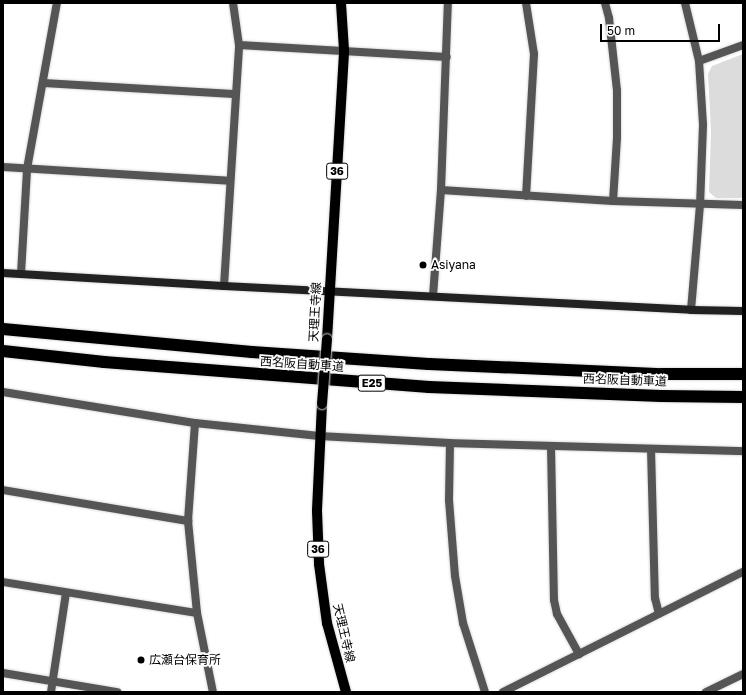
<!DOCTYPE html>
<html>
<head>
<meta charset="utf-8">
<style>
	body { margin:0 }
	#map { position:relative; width:746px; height:695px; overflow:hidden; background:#fff; font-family:"Golos Text","Noto Sans JP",sans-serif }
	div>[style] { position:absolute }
	.green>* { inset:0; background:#dcdcdc }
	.roads { filter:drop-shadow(0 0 1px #dbdbdb) drop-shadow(0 0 1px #dbdbdb) }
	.street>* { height:8px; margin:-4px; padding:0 4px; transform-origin:4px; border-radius:4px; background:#555 }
	.secondary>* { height:8px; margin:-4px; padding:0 4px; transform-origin:4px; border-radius:4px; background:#222 }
	.primary>* { height:10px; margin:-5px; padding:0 5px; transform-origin:5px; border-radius:5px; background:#000 }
	.highway>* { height:12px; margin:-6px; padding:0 6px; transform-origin:6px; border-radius:6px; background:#000 }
	.bridges { filter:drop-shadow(0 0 1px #dbdbdb) drop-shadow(0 0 1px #dbdbdb) }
	.primary-bridge>* { height:10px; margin:-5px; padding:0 5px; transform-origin:5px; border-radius:5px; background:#000 }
	.dots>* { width:11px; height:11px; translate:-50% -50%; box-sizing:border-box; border:2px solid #fff; border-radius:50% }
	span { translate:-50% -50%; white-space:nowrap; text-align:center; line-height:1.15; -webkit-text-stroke:3.5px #fff; paint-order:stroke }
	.shield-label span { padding:1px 3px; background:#fff; border:1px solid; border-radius:3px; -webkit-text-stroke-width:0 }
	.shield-label { font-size:11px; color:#000; font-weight:700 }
	.poi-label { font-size:12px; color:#000 }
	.left { translate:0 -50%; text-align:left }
	.street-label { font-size:12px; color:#000 }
	.frame { position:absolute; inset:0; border:4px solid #000; pointer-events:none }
	.scale { position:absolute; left:600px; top:24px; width:120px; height:18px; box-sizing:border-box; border:2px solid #000; border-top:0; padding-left:5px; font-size:12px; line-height:14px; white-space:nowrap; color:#000; -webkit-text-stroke:3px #fff; paint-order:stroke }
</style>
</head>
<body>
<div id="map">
	<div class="green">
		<i style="clip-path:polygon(743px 54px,743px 198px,716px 198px,709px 192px,711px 132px,708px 74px,712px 66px)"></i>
	</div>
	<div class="roads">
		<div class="street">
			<i style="left:526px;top:3px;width:52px;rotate:81.1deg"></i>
			<i style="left:534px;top:54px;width:142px;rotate:93.2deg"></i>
			<i style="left:605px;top:3px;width:16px;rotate:75deg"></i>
			<i style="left:609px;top:18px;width:73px;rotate:83.7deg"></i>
			<i style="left:617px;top:91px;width:47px;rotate:90deg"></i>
			<i style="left:617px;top:138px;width:63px;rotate:93.6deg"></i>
			<i style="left:685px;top:3px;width:60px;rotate:76.4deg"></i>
			<i style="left:699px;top:61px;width:64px;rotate:86.4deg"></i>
			<i style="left:703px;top:125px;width:80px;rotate:92.1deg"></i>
			<i style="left:700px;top:205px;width:105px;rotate:94.9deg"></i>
			<i style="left:239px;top:45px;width:208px;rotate:3.3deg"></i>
			<i style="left:699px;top:61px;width:47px;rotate:-20deg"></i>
			<i style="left:43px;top:83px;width:191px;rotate:3.3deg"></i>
			<i style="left:3px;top:167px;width:227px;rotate:3.5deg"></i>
			<i style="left:441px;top:190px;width:172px;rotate:3.7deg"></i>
			<i style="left:613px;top:201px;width:130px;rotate:1.8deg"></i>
			<i style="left:21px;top:274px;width:105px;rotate:-86.7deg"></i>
			<i style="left:27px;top:169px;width:169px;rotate:-79.8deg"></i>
			<i style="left:224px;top:286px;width:241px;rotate:-86.4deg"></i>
			<i style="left:239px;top:45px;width:42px;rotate:-98.1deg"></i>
			<i style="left:433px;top:296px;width:106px;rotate:-85.7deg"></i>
			<i style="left:441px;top:190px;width:187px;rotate:-87.9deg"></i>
			<i style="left:3px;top:392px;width:194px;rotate:9.2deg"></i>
			<i style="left:195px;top:423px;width:125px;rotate:6deg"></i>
			<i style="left:319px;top:436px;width:131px;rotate:3.1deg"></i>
			<i style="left:450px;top:443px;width:293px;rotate:1.6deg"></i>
			<i style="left:195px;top:423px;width:98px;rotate:94.1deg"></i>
			<i style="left:188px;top:521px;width:92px;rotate:84.4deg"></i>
			<i style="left:197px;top:613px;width:81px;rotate:78.6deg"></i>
			<i style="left:450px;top:443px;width:57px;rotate:91deg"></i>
			<i style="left:449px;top:500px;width:76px;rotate:85.5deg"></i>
			<i style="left:455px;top:576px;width:48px;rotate:80.3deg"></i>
			<i style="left:463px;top:623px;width:72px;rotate:72.3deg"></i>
			<i style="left:551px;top:446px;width:154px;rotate:88.9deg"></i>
			<i style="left:554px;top:600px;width:14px;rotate:78deg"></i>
			<i style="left:557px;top:614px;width:46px;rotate:61.2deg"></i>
			<i style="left:651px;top:449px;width:149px;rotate:88.5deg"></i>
			<i style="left:655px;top:598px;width:16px;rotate:76deg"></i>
			<i style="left:3px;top:490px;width:188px;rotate:9.5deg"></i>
			<i style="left:3px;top:582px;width:196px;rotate:9.1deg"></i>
			<i style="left:3px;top:673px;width:116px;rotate:9.5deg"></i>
			<i style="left:51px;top:692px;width:100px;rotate:-81.4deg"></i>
			<i style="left:503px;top:692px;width:268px;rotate:-26.6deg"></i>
			<i style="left:706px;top:692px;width:41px;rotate:-25.9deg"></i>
		</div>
		<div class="secondary">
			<i style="left:3px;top:273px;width:221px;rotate:3.4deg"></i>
			<i style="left:224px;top:286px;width:468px;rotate:2.9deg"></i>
			<i style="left:691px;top:310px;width:52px;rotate:1.1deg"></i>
		</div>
		<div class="primary">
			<i style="left:327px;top:339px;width:289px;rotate:-86.6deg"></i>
			<i style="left:344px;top:50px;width:47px;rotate:-93.7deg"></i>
			<i style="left:322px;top:404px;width:107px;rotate:92.7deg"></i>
			<i style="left:317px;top:511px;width:53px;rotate:87.8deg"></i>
			<i style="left:319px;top:564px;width:60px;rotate:82.3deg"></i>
			<i style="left:327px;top:623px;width:72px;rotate:74.6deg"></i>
		</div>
		<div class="highway">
			<i style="left:3px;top:329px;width:250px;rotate:5.3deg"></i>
			<i style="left:252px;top:352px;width:177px;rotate:3.9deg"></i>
			<i style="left:429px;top:364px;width:233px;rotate:2.5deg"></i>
			<i style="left:662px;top:374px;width:81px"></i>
			<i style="left:3px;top:351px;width:102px;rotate:6.2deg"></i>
			<i style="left:104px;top:362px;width:326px;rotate:4.4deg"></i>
			<i style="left:429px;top:387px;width:232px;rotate:2.2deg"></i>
			<i style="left:661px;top:396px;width:82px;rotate:0.7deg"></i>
		</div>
	</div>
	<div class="bridges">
		<div class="primary-bridge">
			<i style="left:322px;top:404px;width:65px;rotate:-85.6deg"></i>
		</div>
	</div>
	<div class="dots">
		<i style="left:423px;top:265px;background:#000"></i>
		<i style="left:141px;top:660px;background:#000"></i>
	</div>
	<div class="shield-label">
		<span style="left:337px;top:171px">36</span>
		<span style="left:372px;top:383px">E25</span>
		<span style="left:318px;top:549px">36</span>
	</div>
	<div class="poi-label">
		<span class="left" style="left:431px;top:265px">Asiyana</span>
		<span class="left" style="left:149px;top:660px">広瀬台保育所</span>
	</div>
	<div class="street-label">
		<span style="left:315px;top:312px;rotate:-87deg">天理王寺線</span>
		<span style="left:302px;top:364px;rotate:4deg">西名阪自動車道</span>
		<span style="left:625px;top:380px;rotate:2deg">西名阪自動車道</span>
		<span style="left:344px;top:633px;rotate:77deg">天理王寺線</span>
	</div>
	<div class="frame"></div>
	<div class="scale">50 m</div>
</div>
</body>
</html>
